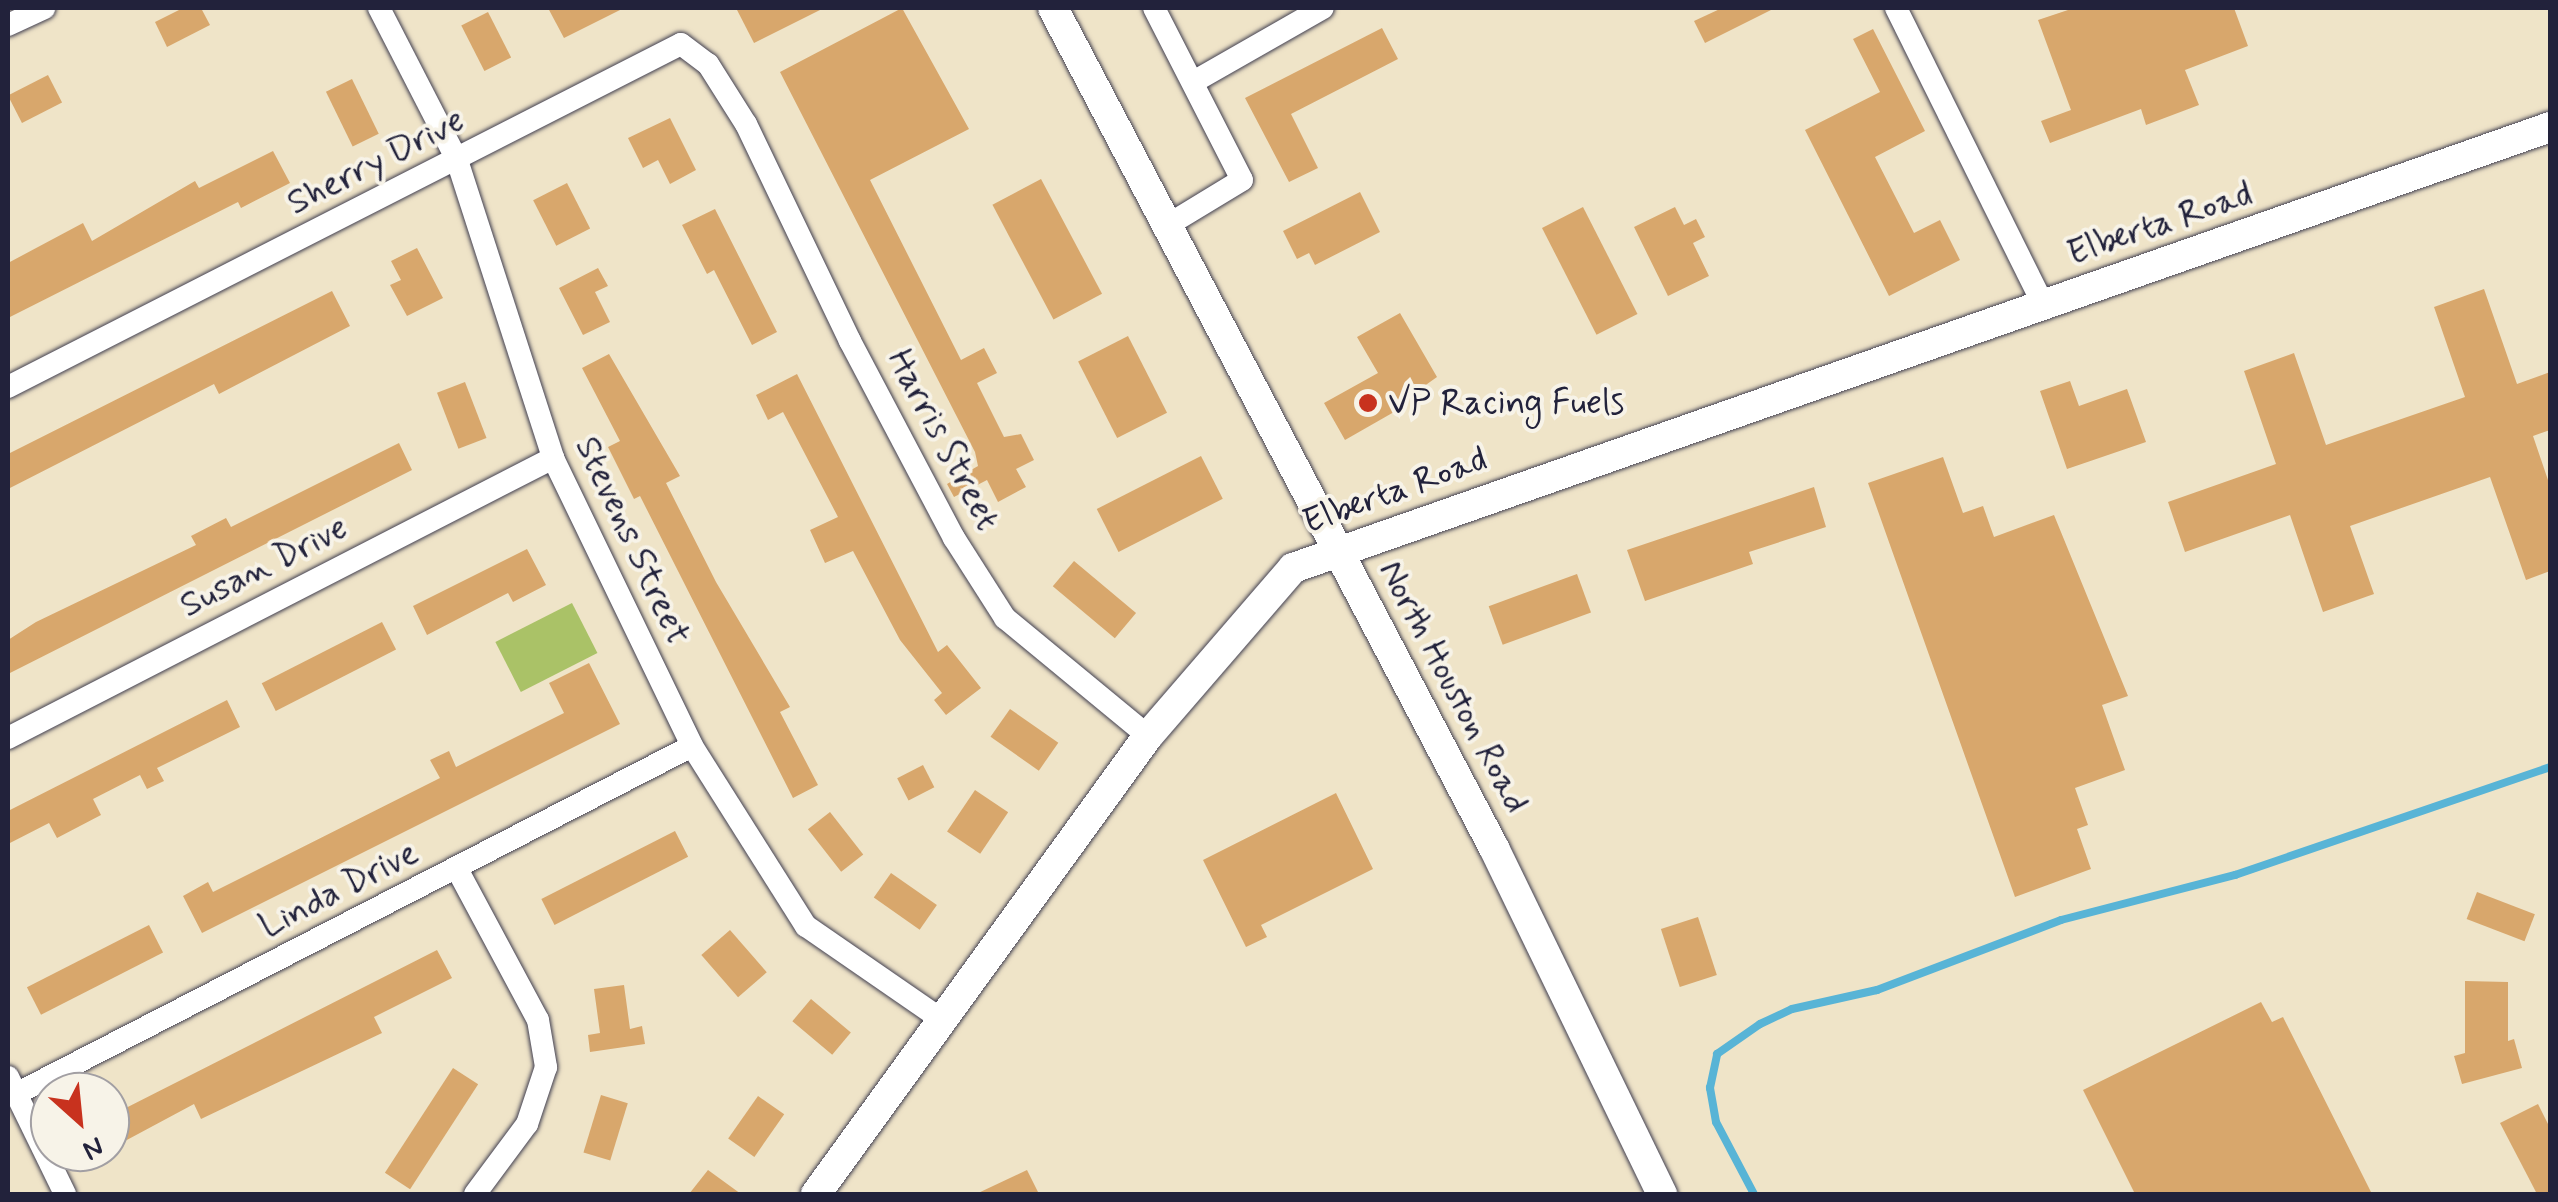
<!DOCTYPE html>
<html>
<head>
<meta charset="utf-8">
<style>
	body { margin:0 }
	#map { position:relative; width:2558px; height:1202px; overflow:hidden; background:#efe4c8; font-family:Mynerve,sans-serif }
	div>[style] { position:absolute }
	.green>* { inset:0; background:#aac267; transform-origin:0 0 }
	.stream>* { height:8px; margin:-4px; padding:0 4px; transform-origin:4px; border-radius:4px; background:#58b4d6 }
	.building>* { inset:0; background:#d8a76c; transform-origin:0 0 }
	.roads { filter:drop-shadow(0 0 2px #413f50) drop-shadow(0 0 2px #413f50) }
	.minor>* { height:22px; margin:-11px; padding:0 11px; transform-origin:11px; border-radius:11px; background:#fff }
	.tertiary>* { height:30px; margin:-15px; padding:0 15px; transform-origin:15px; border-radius:15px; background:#fff }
	.dots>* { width:28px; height:28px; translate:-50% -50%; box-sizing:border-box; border:5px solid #f7f3e8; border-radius:50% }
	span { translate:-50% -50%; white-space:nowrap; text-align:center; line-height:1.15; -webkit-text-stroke:8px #f7f3e8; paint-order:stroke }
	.street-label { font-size:35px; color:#22223b }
	.poi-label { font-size:35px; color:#22223b }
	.left { translate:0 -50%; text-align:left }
	.frame { position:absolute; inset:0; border:10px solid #22223b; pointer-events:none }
	.north { position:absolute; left:30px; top:1072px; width:100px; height:100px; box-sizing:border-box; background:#f7f3e8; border:2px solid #a29fa3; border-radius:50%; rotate:153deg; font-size:28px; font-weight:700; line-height:40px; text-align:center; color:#22223b }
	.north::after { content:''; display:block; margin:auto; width:35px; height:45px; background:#c8321e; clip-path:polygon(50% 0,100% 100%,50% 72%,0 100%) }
</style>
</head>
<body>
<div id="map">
	<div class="green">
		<i style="left:572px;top:603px;width:56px;height:86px;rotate:63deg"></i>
	</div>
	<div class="stream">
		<i style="left:1754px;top:1194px;width:81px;rotate:-117.8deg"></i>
		<i style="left:1716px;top:1122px;width:35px;rotate:-100deg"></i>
		<i style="left:1710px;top:1088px;width:35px;rotate:-78deg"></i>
		<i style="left:1717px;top:1054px;width:52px;rotate:-34.9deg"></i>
		<i style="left:1760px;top:1024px;width:35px;rotate:-25deg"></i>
		<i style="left:1792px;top:1009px;width:87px;rotate:-12.6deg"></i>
		<i style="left:1877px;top:990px;width:197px;rotate:-20.8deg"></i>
		<i style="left:2061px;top:920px;width:180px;rotate:-14.5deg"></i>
		<i style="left:2235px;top:875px;width:333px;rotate:-18.9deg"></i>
	</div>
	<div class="building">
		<i style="clip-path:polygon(183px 8px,201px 8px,210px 25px,167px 47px,155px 22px)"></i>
		<i style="clip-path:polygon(548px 8px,624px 8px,564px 38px)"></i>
		<i style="clip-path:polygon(736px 8px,824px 8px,754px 43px)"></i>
		<i style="clip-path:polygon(902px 8px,969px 129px,870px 180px,961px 360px,984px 348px,997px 373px,977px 383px,1004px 437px,1021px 434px,1034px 460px,1016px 469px,1026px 487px,998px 502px,987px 480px,954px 497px,947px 484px,978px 466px,975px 452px,780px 72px)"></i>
		<i style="clip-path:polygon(1722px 8px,1775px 8px,1705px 43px,1694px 21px)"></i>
		<i style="clip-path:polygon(2074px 8px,2234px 8px,2248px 46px,2185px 70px,2199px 105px,2146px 125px,2141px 109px,2050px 143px,2041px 121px,2071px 110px,2038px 20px)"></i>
		<i style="left:488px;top:12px;width:51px;height:30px;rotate:63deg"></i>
		<i style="clip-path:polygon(1382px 28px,1398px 59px,1291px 114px,1318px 168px,1289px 182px,1245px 98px)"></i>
		<i style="clip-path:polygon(1873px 29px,1925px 131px,1875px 157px,1914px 233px,1940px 220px,1960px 260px,1889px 296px,1805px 130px,1880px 92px,1853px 39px)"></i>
		<i style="left:48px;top:75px;width:31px;height:45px;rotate:63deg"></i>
		<i style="left:352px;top:79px;width:61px;height:29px;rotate:64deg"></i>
		<i style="clip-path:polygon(670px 118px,696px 170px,670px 184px,658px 160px,643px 168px,628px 138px)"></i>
		<i style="clip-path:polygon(273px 151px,290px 183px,241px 208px,238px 202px,8px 318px,8px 263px,83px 223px,92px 241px,195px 181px,199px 188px)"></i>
		<i style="left:1041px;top:179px;width:130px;height:55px;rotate:62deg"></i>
		<i style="left:567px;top:183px;width:51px;height:38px;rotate:63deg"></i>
		<i style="clip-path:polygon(1360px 192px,1380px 232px,1315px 265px,1309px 253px,1297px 259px,1283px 231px)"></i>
		<i style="left:1583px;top:207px;width:120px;height:46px;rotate:63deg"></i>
		<i style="clip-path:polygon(1675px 207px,1684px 225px,1696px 219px,1705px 237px,1693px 243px,1709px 276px,1668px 296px,1634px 227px)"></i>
		<i style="clip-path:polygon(715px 209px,777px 332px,752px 345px,714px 270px,707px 274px,682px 225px)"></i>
		<i style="clip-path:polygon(417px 248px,443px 298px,407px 316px,390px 285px,401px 280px,391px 261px)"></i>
		<i style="clip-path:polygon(598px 268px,608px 286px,595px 292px,610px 322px,583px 335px,559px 288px)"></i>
		<i style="clip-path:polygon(2484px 289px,2517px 384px,2550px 372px,2550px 430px,2533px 436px,2550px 486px,2550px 571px,2526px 580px,2490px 477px,2350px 526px,2374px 594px,2323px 612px,2290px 515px,2185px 552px,2168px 502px,2276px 464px,2244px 371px,2294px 353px,2326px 445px,2465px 397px,2434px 307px)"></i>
		<i style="clip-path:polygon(332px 291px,350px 326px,219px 394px,214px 384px,8px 489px,8px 454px)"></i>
		<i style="clip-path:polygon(1400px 313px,1437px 377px,1399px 404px,1401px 408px,1345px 440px,1324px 403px,1378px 373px,1357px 337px)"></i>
		<i style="left:1128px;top:336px;width:86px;height:56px;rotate:63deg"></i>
		<i style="clip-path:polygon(609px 354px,680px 476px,666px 483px,716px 582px,790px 707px,780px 712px,818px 785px,793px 798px,640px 496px,634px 499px,608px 447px,620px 441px,582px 368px)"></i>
		<i style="clip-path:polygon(797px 374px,938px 652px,947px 645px,981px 688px,946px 715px,934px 700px,942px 693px,900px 640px,853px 551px,825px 563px,810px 530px,838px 517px,783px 412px,768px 420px,756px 395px)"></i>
		<i style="clip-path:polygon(2070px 381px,2079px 406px,2127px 389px,2146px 442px,2067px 469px,2040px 391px)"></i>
		<i style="left:465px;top:382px;width:60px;height:30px;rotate:69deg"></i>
		<i style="clip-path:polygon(399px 443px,412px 470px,8px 674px,8px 640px,36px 622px,196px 545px,191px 536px,226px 518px,231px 527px)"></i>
		<i style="left:1201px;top:456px;width:48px;height:117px;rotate:63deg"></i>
		<i style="clip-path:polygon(1943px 457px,1963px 513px,1983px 506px,1994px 537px,2054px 515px,2128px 696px,2102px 705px,2125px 770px,2075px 788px,2088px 825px,2077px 829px,2091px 869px,2015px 897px,1868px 483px)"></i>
		<i style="clip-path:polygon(1814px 487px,1826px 527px,1749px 552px,1753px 564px,1645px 601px,1627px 550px)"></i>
		<i style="clip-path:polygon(527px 549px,546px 585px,513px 602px,508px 593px,427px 635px,413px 606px)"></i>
		<i style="left:1074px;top:561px;width:81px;height:33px;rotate:40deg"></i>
		<i style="left:1577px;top:574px;width:41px;height:94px;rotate:70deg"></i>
		<i style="left:382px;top:622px;width:31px;height:135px;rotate:63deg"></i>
		<i style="clip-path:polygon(589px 663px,620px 724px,202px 933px,183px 896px,208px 882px,213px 892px,440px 778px,430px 760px,449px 751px,456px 767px,564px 713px,549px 683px)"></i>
		<i style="clip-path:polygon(227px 700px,240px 727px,157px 768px,164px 781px,147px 789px,140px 775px,93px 799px,101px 815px,57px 838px,49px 823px,8px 844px,8px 811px)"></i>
		<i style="left:1010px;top:709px;width:59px;height:34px;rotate:35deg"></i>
		<i style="left:923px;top:765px;width:25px;height:29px;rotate:63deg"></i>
		<i style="left:975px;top:790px;width:40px;height:50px;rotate:34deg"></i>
		<i style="clip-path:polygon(1336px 793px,1373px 869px,1261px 925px,1267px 937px,1246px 947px,1203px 860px)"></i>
		<i style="left:830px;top:812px;width:54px;height:28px;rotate:52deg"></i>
		<i style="left:675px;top:831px;width:29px;height:150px;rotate:63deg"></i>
		<i style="left:891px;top:873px;width:56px;height:30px;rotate:35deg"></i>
		<i style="left:2477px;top:892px;width:62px;height:29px;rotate:21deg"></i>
		<i style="left:1698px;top:917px;width:61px;height:39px;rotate:72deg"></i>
		<i style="left:149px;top:925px;width:31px;height:137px;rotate:63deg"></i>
		<i style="left:730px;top:930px;width:56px;height:38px;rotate:49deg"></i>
		<i style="clip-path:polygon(437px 950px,452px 978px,374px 1017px,382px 1033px,201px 1119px,194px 1104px,110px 1149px,110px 1116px)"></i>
		<i style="clip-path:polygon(2465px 981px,2508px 982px,2508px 1041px,2514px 1039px,2522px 1068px,2462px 1084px,2454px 1056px,2465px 1053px)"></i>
		<i style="clip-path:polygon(624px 985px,630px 1029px,642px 1026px,645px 1044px,590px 1052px,588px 1035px,600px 1033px,594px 989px)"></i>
		<i style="left:811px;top:999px;width:52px;height:29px;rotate:40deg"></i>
		<i style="clip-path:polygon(2261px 1002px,2272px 1022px,2283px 1017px,2372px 1194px,2135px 1194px,2083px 1090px)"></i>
		<i style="left:453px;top:1068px;width:30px;height:125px;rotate:33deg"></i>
		<i style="left:601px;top:1095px;width:28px;height:60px;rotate:17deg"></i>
		<i style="left:758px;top:1096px;width:32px;height:52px;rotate:35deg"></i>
		<i style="clip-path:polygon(2538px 1104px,2550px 1128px,2550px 1194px,2537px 1194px,2500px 1123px)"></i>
		<i style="clip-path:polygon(708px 1170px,741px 1194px,689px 1194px)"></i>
		<i style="clip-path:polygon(1027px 1170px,1039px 1194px,976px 1194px)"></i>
	</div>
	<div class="roads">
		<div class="minor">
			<i style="left:379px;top:8px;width:171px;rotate:62.8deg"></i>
			<i style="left:457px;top:160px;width:313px;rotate:72.1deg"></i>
			<i style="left:553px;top:458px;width:320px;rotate:64.2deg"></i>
			<i style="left:692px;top:746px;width:213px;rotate:57.7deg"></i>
			<i style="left:806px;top:926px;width:169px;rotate:34.6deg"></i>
			<i style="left:1154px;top:8px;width:193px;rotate:62.9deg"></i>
			<i style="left:1242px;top:180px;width:87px;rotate:148.7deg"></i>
			<i style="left:1896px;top:8px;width:330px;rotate:63.6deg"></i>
			<i style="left:8px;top:25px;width:40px;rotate:-25deg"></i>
			<i style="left:1195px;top:81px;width:147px;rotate:-29.7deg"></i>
			<i style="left:8px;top:387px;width:755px;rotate:-27.01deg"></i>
			<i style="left:681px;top:44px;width:34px;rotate:37deg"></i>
			<i style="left:708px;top:64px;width:71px;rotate:57.7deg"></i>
			<i style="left:746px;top:124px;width:241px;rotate:64.4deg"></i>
			<i style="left:850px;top:341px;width:223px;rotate:62.2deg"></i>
			<i style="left:954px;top:538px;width:95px;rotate:57.5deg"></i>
			<i style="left:1005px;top:618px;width:185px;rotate:39.5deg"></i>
			<i style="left:8px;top:738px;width:613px;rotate:-27.19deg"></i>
			<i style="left:457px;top:869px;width:171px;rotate:61.8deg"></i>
			<i style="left:538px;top:1020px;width:48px;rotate:80.3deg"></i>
			<i style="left:546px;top:1067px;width:60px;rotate:108.4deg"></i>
			<i style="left:527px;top:1124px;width:87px;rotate:126.6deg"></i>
			<i style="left:8px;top:1077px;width:130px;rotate:64deg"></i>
			<i style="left:16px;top:1094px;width:760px;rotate:-27.24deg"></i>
		</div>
		<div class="tertiary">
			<i style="left:1053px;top:8px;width:949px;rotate:62.3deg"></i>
			<i style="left:1494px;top:848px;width:385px;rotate:64.1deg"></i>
			<i style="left:816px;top:1194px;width:566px;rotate:-54.06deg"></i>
			<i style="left:1148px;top:736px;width:222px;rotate:-49.2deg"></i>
			<i style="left:1293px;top:568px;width:1332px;rotate:-19.33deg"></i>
		</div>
	</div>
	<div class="dots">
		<i style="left:1368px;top:403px;background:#c8321e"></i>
	</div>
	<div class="street-label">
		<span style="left:376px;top:162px;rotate:-27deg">Sherry Drive</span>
		<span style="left:2160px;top:224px;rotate:-19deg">Elberta Road</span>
		<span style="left:943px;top:440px;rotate:62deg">Harris Street</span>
		<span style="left:1395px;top:491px;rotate:-20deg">Elberta Road</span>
		<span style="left:632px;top:541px;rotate:65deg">Stevens Street</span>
		<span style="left:264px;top:567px;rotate:-27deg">Susan Drive</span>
		<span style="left:1453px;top:687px;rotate:62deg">North Houston Road</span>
		<span style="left:339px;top:890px;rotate:-27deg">Linda Drive</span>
	</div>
	<div class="poi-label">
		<span class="left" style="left:1388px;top:403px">VP Racing Fuels</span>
	</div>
	<div class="frame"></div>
	<div class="north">N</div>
</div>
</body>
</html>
